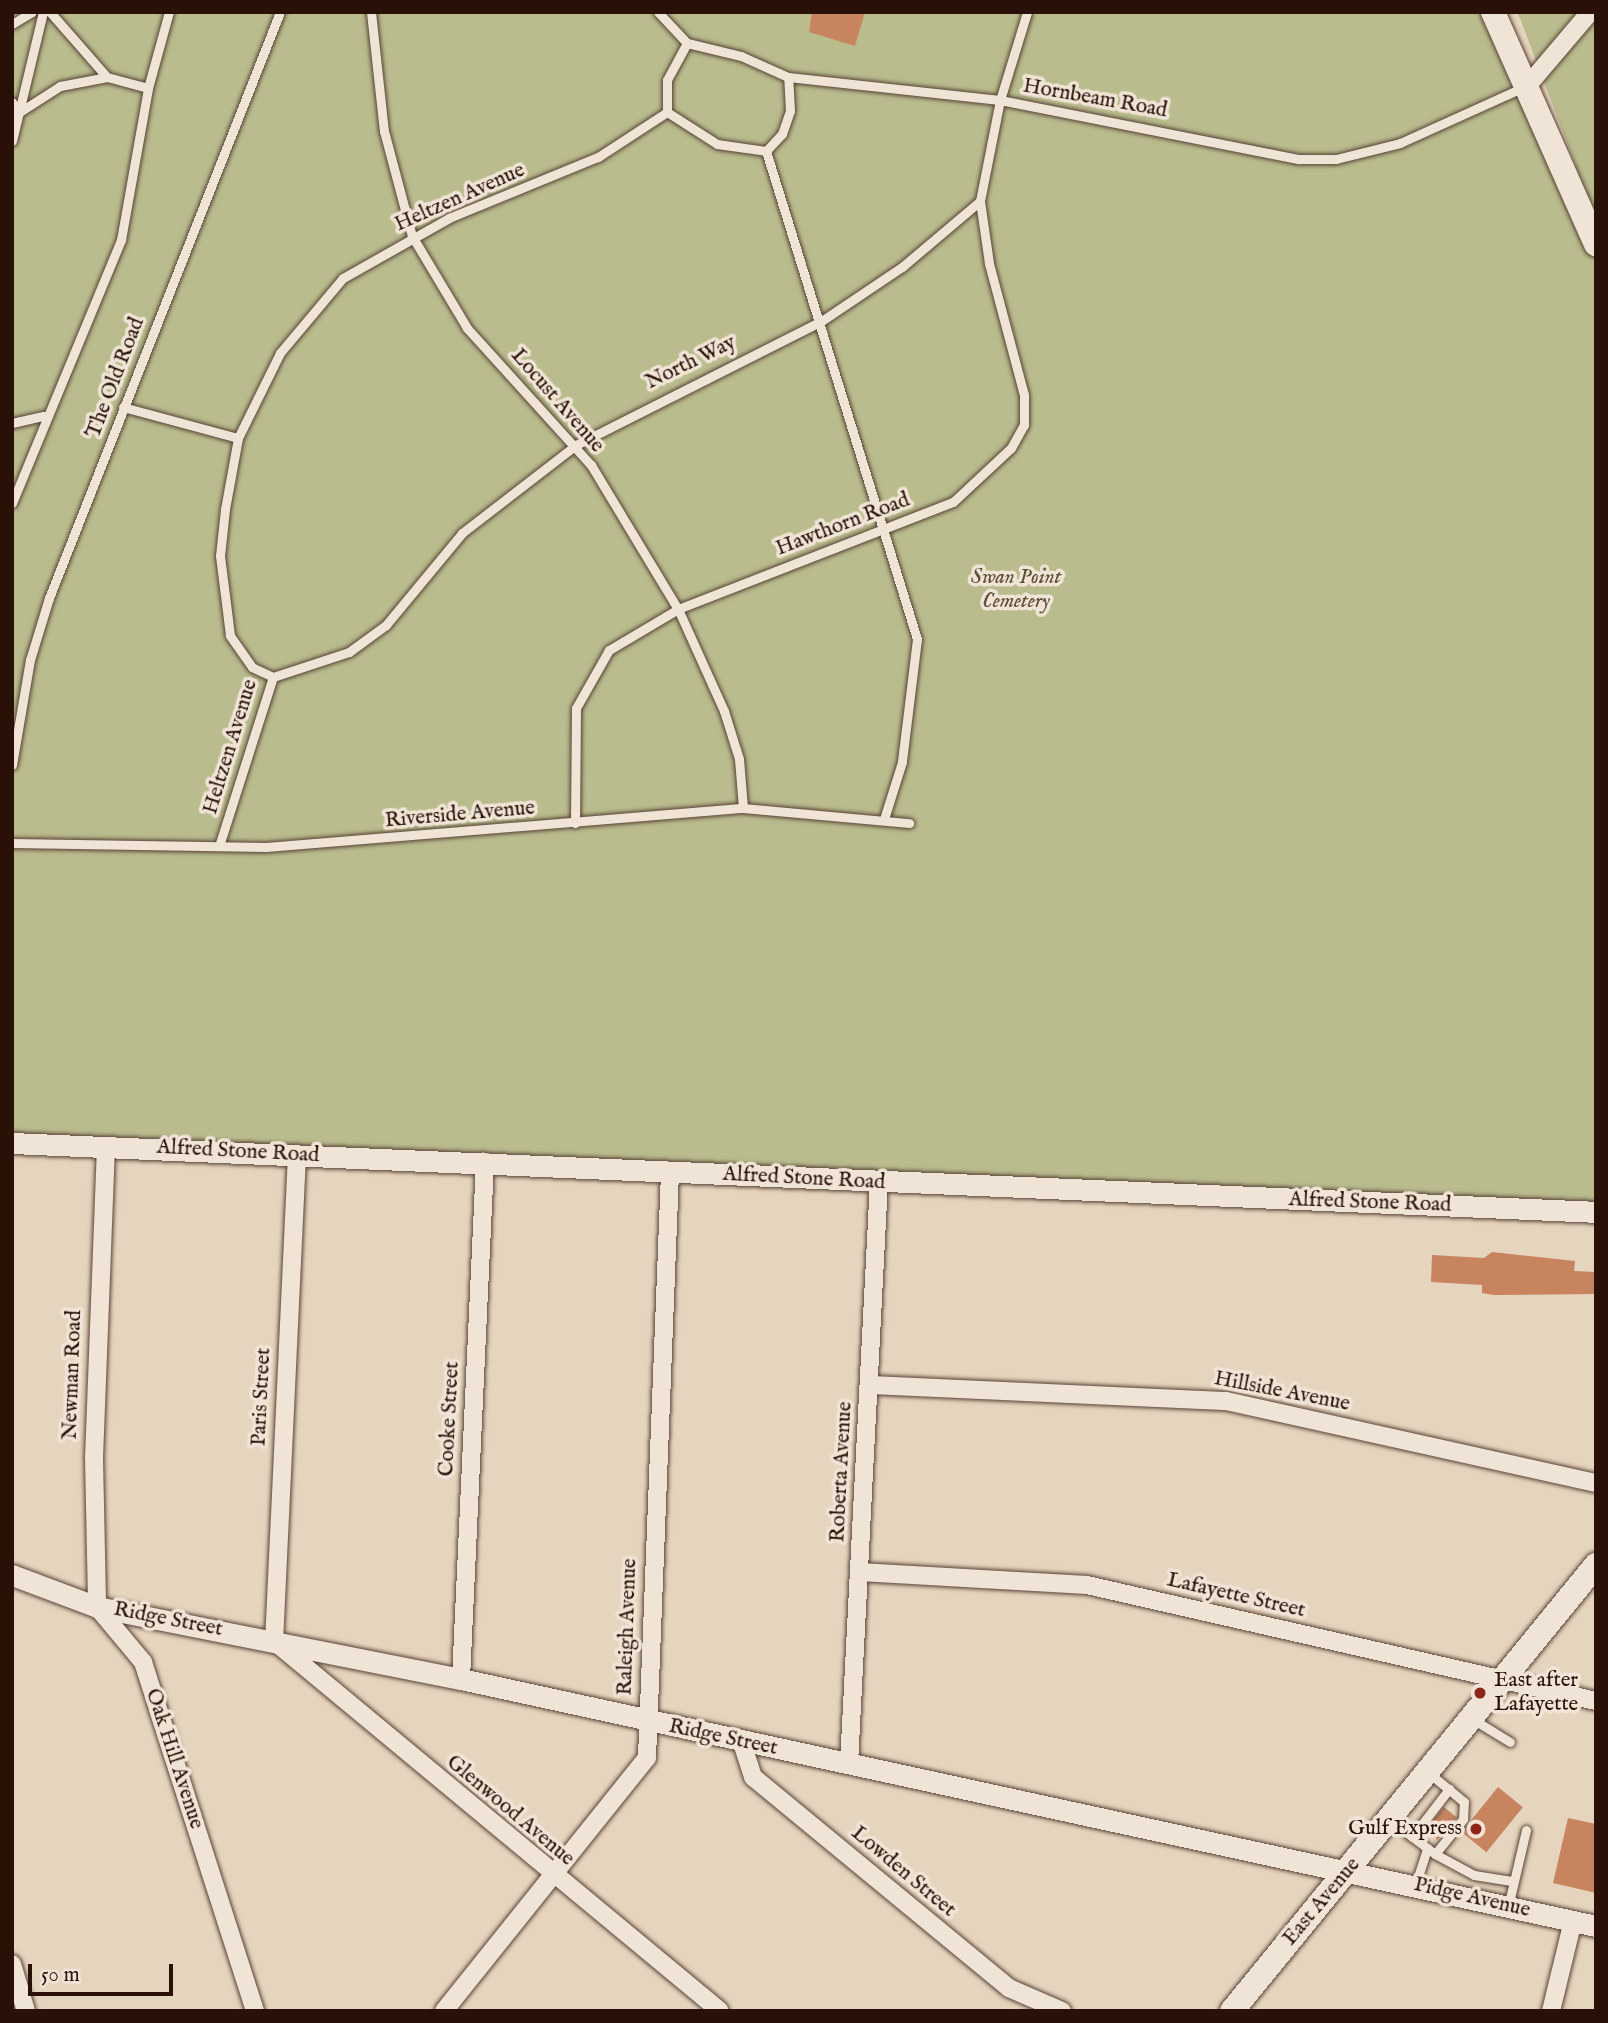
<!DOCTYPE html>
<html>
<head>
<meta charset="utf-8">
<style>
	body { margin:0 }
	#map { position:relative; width:1608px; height:2023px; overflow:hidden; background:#e6d5be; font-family:"IM FELL English",serif }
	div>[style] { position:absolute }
	.green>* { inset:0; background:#babc8e }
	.building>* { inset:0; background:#c7845f; transform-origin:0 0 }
	.roads { filter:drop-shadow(0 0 2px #584236) drop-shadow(0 0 2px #584236) }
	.service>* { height:9px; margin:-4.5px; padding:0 4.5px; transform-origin:4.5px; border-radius:4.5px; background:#efe4d5 }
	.minor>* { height:18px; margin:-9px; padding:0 9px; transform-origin:9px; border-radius:9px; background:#efe4d5 }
	.tertiary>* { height:21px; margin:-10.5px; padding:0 10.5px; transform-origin:10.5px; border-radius:10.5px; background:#efe4d5 }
	.secondary>* { height:24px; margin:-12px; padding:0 12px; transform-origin:12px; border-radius:12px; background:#efe4d5 }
	.dots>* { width:19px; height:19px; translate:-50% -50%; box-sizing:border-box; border:4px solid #efe4d5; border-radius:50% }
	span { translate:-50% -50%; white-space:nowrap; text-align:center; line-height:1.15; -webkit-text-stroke:7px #efe4d5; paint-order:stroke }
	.street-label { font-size:21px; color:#291108 }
	.park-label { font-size:21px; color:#5c4d37; font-style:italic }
	.poi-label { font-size:21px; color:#291108 }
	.left { translate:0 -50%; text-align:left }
	.right { translate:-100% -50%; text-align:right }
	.frame { position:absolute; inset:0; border:14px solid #291108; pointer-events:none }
	.scale { position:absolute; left:28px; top:1964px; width:145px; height:32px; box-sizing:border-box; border:4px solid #291108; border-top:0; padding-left:9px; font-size:21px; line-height:24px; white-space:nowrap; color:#291108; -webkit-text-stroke:5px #efe4d5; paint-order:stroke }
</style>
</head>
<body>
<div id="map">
	<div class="green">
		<i style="clip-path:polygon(12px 12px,1479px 12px,1596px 239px,1596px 1204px,12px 1141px)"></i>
		<i style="clip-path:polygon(1517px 12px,1596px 12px,1596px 219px,1521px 21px)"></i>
	</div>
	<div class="building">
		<i style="clip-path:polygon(812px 12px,865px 12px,855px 46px,809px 32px)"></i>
		<i style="clip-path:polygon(1492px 1252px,1575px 1261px,1574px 1271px,1596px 1272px,1596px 1294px,1494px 1295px,1482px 1293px,1482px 1285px,1431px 1282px,1432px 1255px,1484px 1258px)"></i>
		<i style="left:1498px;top:1787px;width:32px;height:58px;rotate:39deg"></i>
		<i style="left:1444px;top:1807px;width:16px;height:29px;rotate:40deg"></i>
		<i style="clip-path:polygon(1568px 1818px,1596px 1824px,1596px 1893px,1553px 1883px)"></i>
	</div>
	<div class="roads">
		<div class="service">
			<i style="left:50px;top:12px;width:86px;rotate:48.8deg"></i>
			<i style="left:371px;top:12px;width:120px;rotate:83.8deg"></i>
			<i style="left:384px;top:131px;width:109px;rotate:75.1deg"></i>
			<i style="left:412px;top:236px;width:107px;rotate:59.1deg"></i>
			<i style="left:467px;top:328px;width:185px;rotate:47.9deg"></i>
			<i style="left:591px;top:465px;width:168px;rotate:58.9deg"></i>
			<i style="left:678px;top:609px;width:112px;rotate:65.7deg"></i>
			<i style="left:724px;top:711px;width:50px;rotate:72.6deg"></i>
			<i style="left:739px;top:759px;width:49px;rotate:85.3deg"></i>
			<i style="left:658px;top:12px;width:42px;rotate:46.9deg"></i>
			<i style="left:687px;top:43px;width:56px;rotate:13.5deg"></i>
			<i style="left:741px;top:56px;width:51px;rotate:24.1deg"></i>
			<i style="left:788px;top:77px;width:213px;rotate:6.2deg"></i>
			<i style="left:1000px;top:100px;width:305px;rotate:11.2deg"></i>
			<i style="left:1299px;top:159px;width:37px"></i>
			<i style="left:1336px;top:159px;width:66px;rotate:-14deg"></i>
			<i style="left:1400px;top:143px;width:138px;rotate:-24.3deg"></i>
			<i style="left:12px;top:24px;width:23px;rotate:-31deg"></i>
			<i style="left:687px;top:43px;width:42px;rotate:118.4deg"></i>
			<i style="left:667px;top:80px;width:32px;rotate:90deg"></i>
			<i style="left:667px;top:112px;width:59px;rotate:32.6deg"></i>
			<i style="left:717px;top:144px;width:49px;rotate:8.1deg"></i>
			<i style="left:766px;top:151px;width:23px;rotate:-47deg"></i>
			<i style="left:782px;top:134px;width:24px;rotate:-71deg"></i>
			<i style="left:790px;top:111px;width:34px;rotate:-93deg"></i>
			<i style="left:12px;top:102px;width:13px;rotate:61deg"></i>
			<i style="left:18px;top:113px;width:50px;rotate:-32.7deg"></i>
			<i style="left:60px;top:86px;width:48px;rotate:-10.8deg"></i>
			<i style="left:107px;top:77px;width:42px;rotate:15deg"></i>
			<i style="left:12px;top:141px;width:133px;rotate:-76.5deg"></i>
			<i style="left:766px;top:151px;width:511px;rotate:72.81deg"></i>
			<i style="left:917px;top:639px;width:124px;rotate:97deg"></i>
			<i style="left:902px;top:762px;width:60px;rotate:107.5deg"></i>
			<i style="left:123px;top:407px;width:119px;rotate:15.1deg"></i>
			<i style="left:12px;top:423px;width:32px;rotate:-13deg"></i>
			<i style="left:12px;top:503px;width:285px;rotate:-67.5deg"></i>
			<i style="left:121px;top:240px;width:154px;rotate:-79.9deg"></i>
			<i style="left:148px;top:88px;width:79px;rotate:-74.6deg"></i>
			<i style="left:273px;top:677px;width:80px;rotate:-18.2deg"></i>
			<i style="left:349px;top:652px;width:46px;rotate:-36.1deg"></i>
			<i style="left:386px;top:625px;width:119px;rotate:-50.4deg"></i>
			<i style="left:462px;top:533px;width:144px;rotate:-37.7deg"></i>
			<i style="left:576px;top:445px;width:273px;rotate:-26.8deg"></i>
			<i style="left:820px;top:322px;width:99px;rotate:-33.9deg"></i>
			<i style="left:902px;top:267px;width:102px;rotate:-40.2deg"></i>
			<i style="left:980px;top:201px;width:103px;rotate:-78.8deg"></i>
			<i style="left:1000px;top:100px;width:92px;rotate:-72.9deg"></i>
			<i style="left:12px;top:765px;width:107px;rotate:-80.3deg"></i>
			<i style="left:30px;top:660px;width:65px;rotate:-73deg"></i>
			<i style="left:49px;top:598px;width:630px;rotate:-68.49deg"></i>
			<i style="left:575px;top:823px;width:115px;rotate:-89.5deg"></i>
			<i style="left:576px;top:708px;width:67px;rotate:-60.4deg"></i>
			<i style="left:609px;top:650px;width:80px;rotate:-30.7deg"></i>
			<i style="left:678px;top:609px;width:295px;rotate:-21.3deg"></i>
			<i style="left:953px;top:502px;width:79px;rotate:-43deg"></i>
			<i style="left:1011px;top:448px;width:26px;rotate:-61deg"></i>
			<i style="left:1024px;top:425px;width:30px;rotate:-90deg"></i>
			<i style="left:1024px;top:395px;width:137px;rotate:-104.9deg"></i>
			<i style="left:989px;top:263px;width:63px;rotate:-98.3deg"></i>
			<i style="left:12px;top:843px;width:254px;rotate:0.9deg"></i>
			<i style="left:266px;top:847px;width:479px;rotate:-4.7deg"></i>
			<i style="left:743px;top:808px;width:167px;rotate:5.2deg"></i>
			<i style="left:219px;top:846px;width:177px;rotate:-72.3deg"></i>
			<i style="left:273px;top:677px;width:23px;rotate:-155deg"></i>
			<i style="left:252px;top:667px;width:39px;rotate:-125deg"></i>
			<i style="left:230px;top:635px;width:80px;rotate:-97.2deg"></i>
			<i style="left:220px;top:556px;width:47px;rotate:-83.9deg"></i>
			<i style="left:225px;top:509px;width:72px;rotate:-79.6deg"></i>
			<i style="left:238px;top:438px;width:95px;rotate:-63.7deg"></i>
			<i style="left:280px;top:353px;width:98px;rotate:-50deg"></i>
			<i style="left:343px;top:278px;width:122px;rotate:-29.5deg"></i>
			<i style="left:449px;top:218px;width:161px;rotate:-22.3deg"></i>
			<i style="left:598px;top:157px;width:82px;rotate:-33.1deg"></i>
			<i style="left:1474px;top:1720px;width:42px;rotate:31.4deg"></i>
			<i style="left:1390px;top:1820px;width:56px;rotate:37.1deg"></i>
			<i style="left:1435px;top:1854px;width:45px;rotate:-51.3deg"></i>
			<i style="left:1463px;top:1819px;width:17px;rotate:-87deg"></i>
			<i style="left:1464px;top:1802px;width:45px;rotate:-140.4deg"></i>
			<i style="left:1412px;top:1837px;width:61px;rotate:-52.4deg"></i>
			<i style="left:1435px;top:1854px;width:44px;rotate:28.3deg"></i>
			<i style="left:1474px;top:1875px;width:38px;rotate:9deg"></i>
			<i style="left:1415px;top:1886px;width:40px;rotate:-72deg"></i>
			<i style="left:1508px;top:1907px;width:79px;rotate:-76.8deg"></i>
		</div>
		<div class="minor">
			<i style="left:1529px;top:84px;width:94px;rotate:-49.7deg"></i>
			<i style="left:106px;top:1146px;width:312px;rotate:92.2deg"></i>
			<i style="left:94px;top:1458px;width:149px;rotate:88.8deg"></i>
			<i style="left:97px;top:1607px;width:72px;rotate:50.1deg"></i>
			<i style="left:143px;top:1662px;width:367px;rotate:72.2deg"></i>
			<i style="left:297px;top:1155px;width:487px;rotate:92.7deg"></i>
			<i style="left:274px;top:1641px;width:579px;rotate:39.68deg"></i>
			<i style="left:869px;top:1385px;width:357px;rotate:2.6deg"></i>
			<i style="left:1226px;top:1401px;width:379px;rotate:12.5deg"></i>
			<i style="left:860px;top:1572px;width:227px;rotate:3.3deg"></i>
			<i style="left:1087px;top:1585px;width:522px;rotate:12.84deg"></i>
			<i style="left:461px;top:1679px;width:518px;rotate:-87.34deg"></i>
			<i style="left:742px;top:1743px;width:36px;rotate:72deg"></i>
			<i style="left:753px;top:1777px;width:332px;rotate:39.5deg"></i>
			<i style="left:1009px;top:1988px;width:58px;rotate:23.5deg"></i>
			<i style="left:849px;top:1764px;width:583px;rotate:-87.05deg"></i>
			<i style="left:12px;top:1964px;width:49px;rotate:73.4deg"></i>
			<i style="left:444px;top:2011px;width:324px;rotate:-51.3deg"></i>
			<i style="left:647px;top:1758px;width:586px;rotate:-87.75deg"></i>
			<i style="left:1551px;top:2011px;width:93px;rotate:-76.3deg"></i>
		</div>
		<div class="tertiary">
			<i style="left:12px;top:1143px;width:1586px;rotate:2.49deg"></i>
			<i style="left:12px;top:1575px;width:91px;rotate:20.6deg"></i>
			<i style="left:97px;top:1607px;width:371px;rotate:11.2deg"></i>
			<i style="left:461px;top:1679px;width:1162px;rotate:12.28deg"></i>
		</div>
		<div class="secondary">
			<i style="left:1493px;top:12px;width:254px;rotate:66.1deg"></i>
			<i style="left:1232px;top:2011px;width:576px;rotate:-50.78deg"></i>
		</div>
	</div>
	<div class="dots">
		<i style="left:1480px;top:1693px;background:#8f2418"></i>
		<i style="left:1476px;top:1829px;background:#8f2418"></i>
	</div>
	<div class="street-label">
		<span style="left:1095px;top:99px;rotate:10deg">Hornbeam Road</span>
		<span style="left:460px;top:198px;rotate:-24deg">Heltzen Avenue</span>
		<span style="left:691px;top:363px;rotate:-26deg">North Way</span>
		<span style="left:116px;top:378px;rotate:-69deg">The Old Road</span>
		<span style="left:557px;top:401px;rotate:49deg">Locust Avenue</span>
		<span style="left:843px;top:525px;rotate:-21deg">Hawthorn Road</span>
		<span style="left:231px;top:747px;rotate:-73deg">Heltzen Avenue</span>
		<span style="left:460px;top:815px;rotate:-5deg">Riverside Avenue</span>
		<span style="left:238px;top:1152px;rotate:3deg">Alfred Stone Road</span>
		<span style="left:804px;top:1179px;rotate:3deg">Alfred Stone Road</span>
		<span style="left:1370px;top:1203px;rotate:2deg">Alfred Stone Road</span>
		<span style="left:73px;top:1375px;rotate:-88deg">Newman Road</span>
		<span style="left:1282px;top:1392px;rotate:11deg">Hillside Avenue</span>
		<span style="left:262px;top:1397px;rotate:-87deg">Paris Street</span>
		<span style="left:450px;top:1419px;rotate:-87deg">Cooke Street</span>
		<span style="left:842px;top:1472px;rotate:-87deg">Roberta Avenue</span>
		<span style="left:1236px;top:1596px;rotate:13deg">Lafayette Street</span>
		<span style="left:168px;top:1620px;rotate:11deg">Ridge Street</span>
		<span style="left:628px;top:1627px;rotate:-88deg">Raleigh Avenue</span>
		<span style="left:723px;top:1738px;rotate:12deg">Ridge Street</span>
		<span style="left:174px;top:1759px;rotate:72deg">Oak Hill Avenue</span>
		<span style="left:510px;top:1811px;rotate:40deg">Glenwood Avenue</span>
		<span style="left:903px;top:1872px;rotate:40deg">Lowden Street</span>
		<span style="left:1472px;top:1898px;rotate:13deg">Pidge Avenue</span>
		<span style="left:1322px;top:1902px;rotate:-50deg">East Avenue</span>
	</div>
	<div class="park-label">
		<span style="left:1016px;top:590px">Swan Point<br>Cemetery</span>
	</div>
	<div class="poi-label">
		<span class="left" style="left:1494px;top:1693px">East after<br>Lafayette</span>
		<span class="right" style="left:1462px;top:1829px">Gulf Express</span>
	</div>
	<div class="frame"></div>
	<div class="scale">50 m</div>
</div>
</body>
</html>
